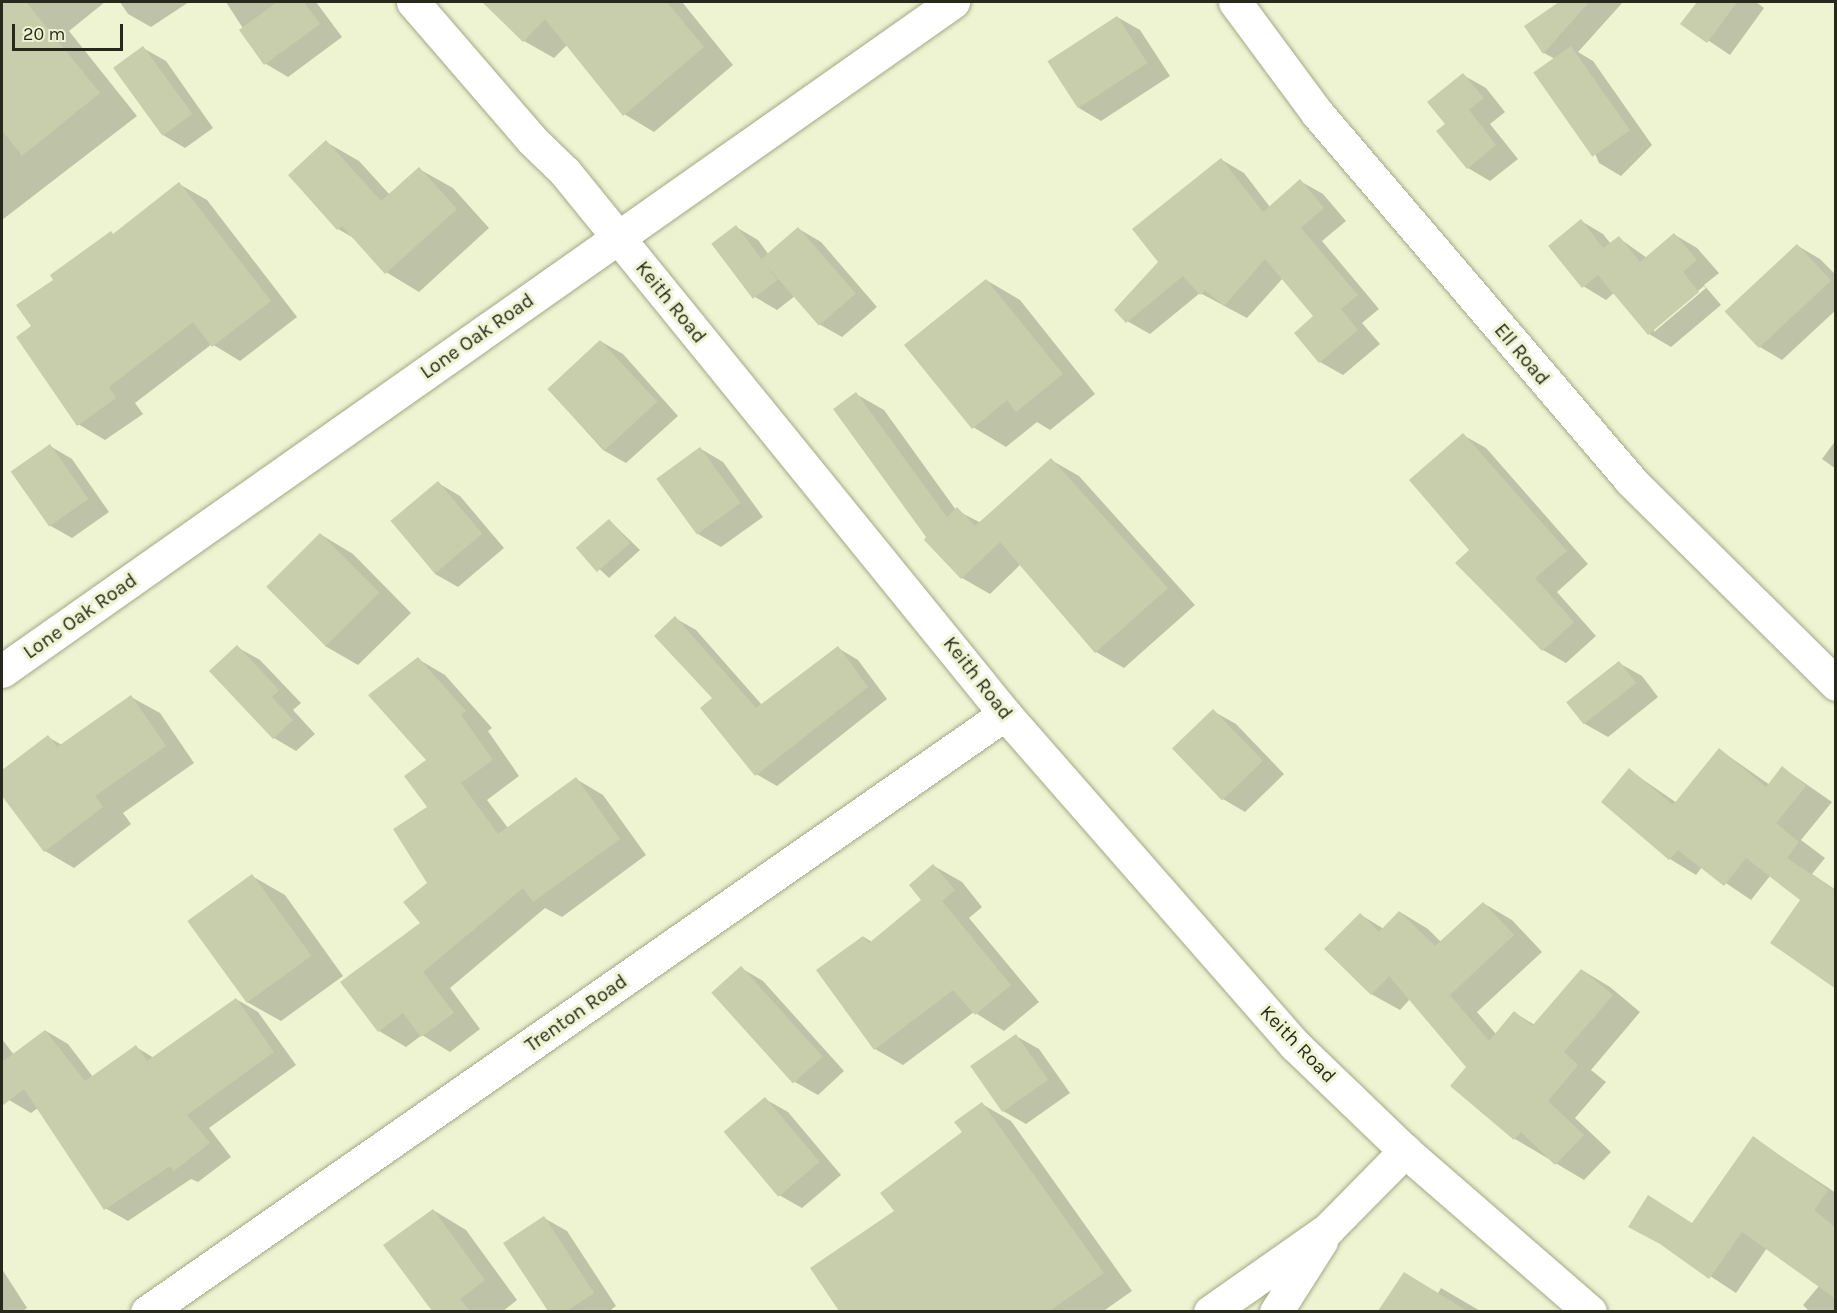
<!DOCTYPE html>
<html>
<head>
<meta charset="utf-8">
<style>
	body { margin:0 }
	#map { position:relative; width:1837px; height:1313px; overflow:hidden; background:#eef4d1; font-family:Karla,sans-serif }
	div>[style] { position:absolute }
	.shadow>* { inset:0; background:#0003 }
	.building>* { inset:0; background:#c8ceac; transform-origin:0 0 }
	.roads { filter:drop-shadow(0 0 2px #a3a988) drop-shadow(0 0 2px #a3a988) }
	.minor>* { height:33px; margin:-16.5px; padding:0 16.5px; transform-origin:16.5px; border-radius:16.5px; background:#fff }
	span { translate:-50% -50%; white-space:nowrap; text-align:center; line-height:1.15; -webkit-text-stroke:6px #eef4d1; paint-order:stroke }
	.street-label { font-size:20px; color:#27291c }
	.frame { position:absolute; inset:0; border:3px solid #27291c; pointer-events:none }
	.scale { position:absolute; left:12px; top:24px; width:111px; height:27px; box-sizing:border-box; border:3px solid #27291c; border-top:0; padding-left:8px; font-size:18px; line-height:21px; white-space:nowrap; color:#27291c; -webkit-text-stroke:4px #eef4d1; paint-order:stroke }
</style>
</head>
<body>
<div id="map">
	<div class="shadow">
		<i style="clip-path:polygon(2px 2px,105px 2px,69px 31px,137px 116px,2px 220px)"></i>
		<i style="clip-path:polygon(120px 2px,189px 2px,151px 27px,128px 14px)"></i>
		<i style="clip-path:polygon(226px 2px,316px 2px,342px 37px,288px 77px,266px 64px)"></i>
		<i style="clip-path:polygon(484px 2px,682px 2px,733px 65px,654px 132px,624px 114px,568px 44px,554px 58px,524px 41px)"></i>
		<i style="clip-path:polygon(1561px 2px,1623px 2px,1578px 52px,1593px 61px,1652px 145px,1621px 176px,1599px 163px,1555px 59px,1544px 53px,1526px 27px)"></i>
		<i style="clip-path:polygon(1698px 2px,1756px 2px,1764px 8px,1730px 55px,1682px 23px)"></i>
		<i style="clip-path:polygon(1117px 17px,1140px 30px,1170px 76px,1101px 121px,1079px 108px)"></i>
		<i style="clip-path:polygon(143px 48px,166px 61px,213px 128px,185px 148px,163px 135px)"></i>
		<i style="clip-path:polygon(1463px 75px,1486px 88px,1505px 112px,1490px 124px,1518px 159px,1490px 181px,1468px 168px,1447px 124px)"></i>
		<i style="clip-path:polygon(326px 142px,359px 161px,390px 195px,419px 169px,453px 188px,489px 228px,419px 292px,386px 272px,357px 240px,338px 229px,290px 175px)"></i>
		<i style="clip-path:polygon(1222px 160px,1244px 173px,1270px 207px,1300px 181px,1323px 194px,1346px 221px,1322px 241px,1379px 309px,1362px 323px,1380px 344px,1343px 375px,1320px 362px,1296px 333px,1315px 317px,1283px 278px,1247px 318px,1200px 293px,1150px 334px,1127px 321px)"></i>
		<i style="clip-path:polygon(179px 184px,207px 200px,297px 317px,240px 361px,212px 344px,135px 403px,143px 414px,105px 440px,78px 424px,33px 327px,56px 280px)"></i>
		<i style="clip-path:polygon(evenodd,1581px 221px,1603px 234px,1611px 244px,1619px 238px,1647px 258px,1675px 235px,1697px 248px,1719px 273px,1704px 285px,1721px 305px,1671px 347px,1649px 334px,1615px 292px,1606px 300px,1583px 286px,1581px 221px,1704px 286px,1706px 288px,1654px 332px,1654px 328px,1704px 286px)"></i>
		<i style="clip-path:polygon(736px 227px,758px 240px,769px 255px,799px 229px,821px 242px,877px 307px,842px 337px,819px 324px,795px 296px,777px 310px,755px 297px)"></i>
		<i style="clip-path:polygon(1798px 246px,1820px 259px,1836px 275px,1836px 310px,1782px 360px,1760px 347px)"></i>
		<i style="clip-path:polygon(986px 280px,1020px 300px,1095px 394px,1050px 430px,1037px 422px,1006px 447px,973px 427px)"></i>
		<i style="clip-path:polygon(600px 341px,623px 354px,678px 416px,626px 463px,603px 450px,548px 389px)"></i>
		<i style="clip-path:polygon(856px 394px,884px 410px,956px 510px,981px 523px,1051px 460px,1079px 476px,1195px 605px,1124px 668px,1096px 652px,1021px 564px,990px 594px,962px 578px,926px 540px,928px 537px)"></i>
		<i style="clip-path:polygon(1463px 435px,1486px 448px,1588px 564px,1557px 592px,1596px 636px,1566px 663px,1543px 650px,1457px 563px,1471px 551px)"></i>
		<i style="clip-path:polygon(1836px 440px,1836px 469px,1822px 459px)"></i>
		<i style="clip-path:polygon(50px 446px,72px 459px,109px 512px,72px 538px,49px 525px,12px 472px)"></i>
		<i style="clip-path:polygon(701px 449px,723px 462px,763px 517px,721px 547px,698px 534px)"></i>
		<i style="clip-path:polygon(438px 483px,460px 496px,504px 548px,458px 587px,435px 574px)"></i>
		<i style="clip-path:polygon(609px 520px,640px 550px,609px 578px,577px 548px)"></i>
		<i style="clip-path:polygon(320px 534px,353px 554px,411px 613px,358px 665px,325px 646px)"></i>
		<i style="clip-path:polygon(675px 618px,696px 630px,762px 705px,838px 648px,858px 660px,887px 699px,777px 786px,756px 774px)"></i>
		<i style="clip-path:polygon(237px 647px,260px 660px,301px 703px,293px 710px,315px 734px,296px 751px,274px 738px)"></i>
		<i style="clip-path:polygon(418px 659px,445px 675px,492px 728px,488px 731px,519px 776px,487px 800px,508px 828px,576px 779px,603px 795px,646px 855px,562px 917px,545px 908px,450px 988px,480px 1029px,450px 1052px,422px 1035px,406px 1047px,379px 1031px,422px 923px,429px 883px,428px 760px)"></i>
		<i style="clip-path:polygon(1619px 663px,1642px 676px,1658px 697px,1608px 737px,1585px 724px,1569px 704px)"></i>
		<i style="clip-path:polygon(131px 697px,160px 713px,194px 763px,123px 813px,131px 824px,74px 868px,45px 851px,2px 794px,2px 772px,48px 737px,62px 745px)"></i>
		<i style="clip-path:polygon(1213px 711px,1236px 724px,1284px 774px,1245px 812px,1223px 799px)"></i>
		<i style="clip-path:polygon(1720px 750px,1770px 785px,1783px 768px,1832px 802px,1801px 840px,1825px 858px,1812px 874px,1836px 890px,1836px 986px,1802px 900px,1770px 876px,1751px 900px,1702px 867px,1696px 875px,1670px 859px,1603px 801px,1629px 770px,1677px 803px)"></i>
		<i style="clip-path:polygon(934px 866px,962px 882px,982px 907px,969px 918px,1039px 1002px,1004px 1031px,974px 1012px,903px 1065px,875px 1049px,864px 937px,872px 942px,923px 900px)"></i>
		<i style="clip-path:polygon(252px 876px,285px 895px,343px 976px,281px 1021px,247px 1002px)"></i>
		<i style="clip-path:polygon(1483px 903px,1512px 920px,1542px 952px,1477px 1012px,1496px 1034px,1515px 1013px,1535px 1025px,1582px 970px,1610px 987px,1640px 1012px,1591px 1070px,1606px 1082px,1575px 1118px,1611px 1152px,1584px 1180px,1515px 1139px,1468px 1067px,1410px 999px,1400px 1010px,1371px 994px,1361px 915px,1384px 929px,1400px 912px,1428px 929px,1441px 942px)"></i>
		<i style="clip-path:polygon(741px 968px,763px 981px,844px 1071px,818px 1095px,795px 1082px)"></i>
		<i style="clip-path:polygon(236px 999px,258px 1012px,296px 1065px,209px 1128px,231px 1157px,198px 1182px,191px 1179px,128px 1221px,105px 1208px,38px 1108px,31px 1113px,9px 1100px,2px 1090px,2px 1039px,14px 1055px,46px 1031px,68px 1044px,93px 1077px,136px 1047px,154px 1058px)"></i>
		<i style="clip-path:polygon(1016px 1036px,1039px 1049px,1070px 1093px,1026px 1124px,1003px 1111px)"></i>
		<i style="clip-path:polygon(765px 1099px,788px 1112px,841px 1175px,802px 1208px,779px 1195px,726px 1132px)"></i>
		<i style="clip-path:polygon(982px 1104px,1011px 1121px,1132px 1291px,1102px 1312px,841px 1312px,812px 1269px,896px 1211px,964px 1133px)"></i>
		<i style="clip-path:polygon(1753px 1138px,1836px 1193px,1836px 1312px,1810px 1312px,1803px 1305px,1819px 1286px,1767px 1248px,1736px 1293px,1669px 1249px,1693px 1224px)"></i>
		<i style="clip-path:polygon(433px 1210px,466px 1230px,517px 1300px,502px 1312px,434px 1312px,385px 1245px)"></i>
		<i style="clip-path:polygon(544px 1218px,567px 1231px,616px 1306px,608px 1312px,549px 1312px,505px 1243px)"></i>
		<i style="clip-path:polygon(2px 1269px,27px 1308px,21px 1312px,2px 1312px)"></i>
		<i style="clip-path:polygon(1404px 1274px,1438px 1293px,1441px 1288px,1482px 1312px,1380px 1312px)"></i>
	</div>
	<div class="building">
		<i style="clip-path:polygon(2px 2px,26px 2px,100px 93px,22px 156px,2px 130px)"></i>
		<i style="clip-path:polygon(277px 2px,304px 2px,320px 24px,264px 65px,239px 30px)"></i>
		<i style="clip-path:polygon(482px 2px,667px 2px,704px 47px,623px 116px,545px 19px,523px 42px)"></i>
		<i style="clip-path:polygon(1559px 2px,1589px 2px,1543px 54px,1524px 26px)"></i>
		<i style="clip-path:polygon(1697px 2px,1737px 2px,1707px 43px,1680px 24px)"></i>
		<i style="left:1117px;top:16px;width:56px;height:83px;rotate:57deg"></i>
		<i style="left:143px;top:46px;width:84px;height:37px;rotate:54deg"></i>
		<i style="left:1571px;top:46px;width:103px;height:46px;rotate:55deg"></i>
		<i style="clip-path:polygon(1463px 73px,1484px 98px,1469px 110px,1496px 145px,1467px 169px,1436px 131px,1445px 124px,1427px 102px)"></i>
		<i style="clip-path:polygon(326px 140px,381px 201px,419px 167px,457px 209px,385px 274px,342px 226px,337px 230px,288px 175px)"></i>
		<i style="clip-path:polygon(1221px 158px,1263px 212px,1300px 179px,1324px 208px,1301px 228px,1358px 295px,1341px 309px,1358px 330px,1319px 363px,1294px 333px,1313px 316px,1265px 259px,1224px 306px,1205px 290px,1200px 295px,1183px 276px,1126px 323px,1114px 310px,1158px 262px,1132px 229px)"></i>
		<i style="clip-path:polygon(179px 182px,271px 301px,212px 347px,193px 322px,109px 387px,116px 398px,77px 426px,16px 337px,31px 326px,16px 305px,53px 280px,50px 275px,111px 231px,113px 234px)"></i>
		<i style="clip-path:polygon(1581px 219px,1603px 248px,1619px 236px,1640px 262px,1674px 233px,1697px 260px,1683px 272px,1699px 292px,1648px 335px,1598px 275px,1582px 288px,1548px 246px)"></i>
		<i style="left:736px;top:225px;width:69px;height:31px;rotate:53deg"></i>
		<i style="left:798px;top:227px;width:88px;height:49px;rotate:49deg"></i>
		<i style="left:1797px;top:244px;width:50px;height:99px;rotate:47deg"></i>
		<i style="clip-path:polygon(986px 279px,1063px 374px,1016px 412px,1007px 400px,972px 429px,904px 345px)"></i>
		<i style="left:600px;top:340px;width:84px;height:72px;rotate:47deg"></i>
		<i style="clip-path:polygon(856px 392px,947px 517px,957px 507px,975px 526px,1051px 458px,1168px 588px,1095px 653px,1000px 542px,961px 579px,924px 540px,926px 537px,833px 409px)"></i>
		<i style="clip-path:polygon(1463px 433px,1567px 551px,1535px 578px,1574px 622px,1542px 651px,1455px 563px,1469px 550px,1409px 480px)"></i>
		<i style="left:50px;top:444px;width:67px;height:48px;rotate:55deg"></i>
		<i style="left:700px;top:447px;width:69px;height:54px;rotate:54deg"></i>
		<i style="left:438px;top:481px;width:69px;height:62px;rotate:50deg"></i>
		<i style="left:609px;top:519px;width:32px;height:44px;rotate:49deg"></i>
		<i style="left:320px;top:533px;width:84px;height:76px;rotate:45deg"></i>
		<i style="clip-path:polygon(675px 616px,756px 708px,838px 646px,868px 687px,755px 776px,700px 708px,712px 698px,654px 636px)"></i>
		<i style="clip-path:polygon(237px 645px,279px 690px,272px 697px,293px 720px,273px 739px,209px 671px)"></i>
		<i style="clip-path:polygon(418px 657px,466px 711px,461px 715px,493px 760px,461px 783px,498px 834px,576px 777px,620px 839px,533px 902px,523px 888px,423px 972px,454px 1013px,421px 1037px,403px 1013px,378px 1032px,340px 982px,420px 923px,403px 902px,427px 883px,393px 829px,427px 807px,404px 776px,426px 760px,368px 695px)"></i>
		<i style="left:1619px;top:661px;width:28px;height:67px;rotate:52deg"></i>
		<i style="clip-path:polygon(131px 695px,166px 746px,95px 796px,103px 807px,44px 852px,2px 796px,2px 770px,48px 735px,57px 747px)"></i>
		<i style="left:1213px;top:709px;width:72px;height:57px;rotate:46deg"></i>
		<i style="clip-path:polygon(1719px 748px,1766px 787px,1782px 766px,1806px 786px,1776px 823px,1799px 842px,1787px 858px,1836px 891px,1836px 989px,1770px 943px,1800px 900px,1746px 858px,1724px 886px,1678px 850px,1669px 860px,1601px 802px,1629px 768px,1673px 805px)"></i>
		<i style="clip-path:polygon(933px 864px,955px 890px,942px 901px,1011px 985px,975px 1015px,953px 990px,874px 1050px,816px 970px,863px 936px,869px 943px,921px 900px,909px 885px)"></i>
		<i style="left:252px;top:874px;width:101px;height:80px;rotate:54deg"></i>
		<i style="clip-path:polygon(1483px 902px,1514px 935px,1450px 995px,1489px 1041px,1514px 1011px,1532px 1026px,1581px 969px,1613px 995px,1564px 1052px,1578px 1065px,1548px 1101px,1584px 1135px,1555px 1165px,1521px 1132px,1514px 1140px,1450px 1086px,1466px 1067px,1389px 976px,1371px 995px,1324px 949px,1360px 913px,1379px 932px,1399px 911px,1435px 946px)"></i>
		<i style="left:741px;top:966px;width:122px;height:40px;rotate:48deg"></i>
		<i style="clip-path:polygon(236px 998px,274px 1052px,187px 1115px,210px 1143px,174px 1171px,170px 1166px,104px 1210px,24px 1089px,2px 1106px,2px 1062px,45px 1030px,85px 1081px,136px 1045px,147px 1061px)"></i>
		<i style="left:1016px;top:1034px;width:56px;height:56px;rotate:55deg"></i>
		<i style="left:765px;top:1097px;width:85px;height:54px;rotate:50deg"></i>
		<i style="clip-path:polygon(982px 1102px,1104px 1273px,1049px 1311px,839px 1311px,810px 1268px,894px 1211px,880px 1193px,962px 1132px,954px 1122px)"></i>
		<i style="clip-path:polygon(1753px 1136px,1828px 1190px,1814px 1210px,1836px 1228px,1836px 1299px,1742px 1232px,1709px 1279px,1660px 1244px,1628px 1227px,1648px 1195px,1692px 1223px)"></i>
		<i style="clip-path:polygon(433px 1209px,485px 1280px,460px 1299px,470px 1311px,432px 1311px,383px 1245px)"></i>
		<i style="clip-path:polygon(544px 1216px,594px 1293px,567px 1311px,548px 1311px,503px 1243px)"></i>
		<i style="clip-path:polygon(1404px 1272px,1467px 1311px,1378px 1311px)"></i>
	</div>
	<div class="roads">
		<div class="minor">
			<i style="left:413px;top:2px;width:182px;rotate:49.2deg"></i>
			<i style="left:532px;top:140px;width:46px;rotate:44.1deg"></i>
			<i style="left:565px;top:172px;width:698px;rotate:50.93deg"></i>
			<i style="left:1005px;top:714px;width:440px;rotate:48.8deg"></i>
			<i style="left:1295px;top:1045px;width:153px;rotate:43.9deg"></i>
			<i style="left:1405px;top:1151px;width:245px;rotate:41deg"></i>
			<i style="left:1235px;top:2px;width:138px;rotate:53.5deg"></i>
			<i style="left:1317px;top:113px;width:482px;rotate:49.5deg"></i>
			<i style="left:1630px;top:480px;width:290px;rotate:44.7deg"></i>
			<i style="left:2px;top:671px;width:1163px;rotate:-35.13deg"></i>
			<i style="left:147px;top:1312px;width:1046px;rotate:-34.88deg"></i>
			<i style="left:1210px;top:1312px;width:144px;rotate:-35.1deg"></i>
			<i style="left:1328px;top:1229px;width:110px;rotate:-45.4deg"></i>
			<i style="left:1276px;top:1312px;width:84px;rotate:-57.6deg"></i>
		</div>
	</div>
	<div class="street-label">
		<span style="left:671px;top:302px;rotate:51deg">Keith Road</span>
		<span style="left:477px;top:336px;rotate:-35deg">Lone Oak Road</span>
		<span style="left:1522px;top:354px;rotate:50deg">Ell Road</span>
		<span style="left:80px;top:616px;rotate:-35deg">Lone Oak Road</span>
		<span style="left:978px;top:678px;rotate:52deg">Keith Road</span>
		<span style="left:576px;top:1013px;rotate:-35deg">Trenton Road</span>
		<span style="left:1298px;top:1044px;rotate:46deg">Keith Road</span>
	</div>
	<div class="frame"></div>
	<div class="scale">20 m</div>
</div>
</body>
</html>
